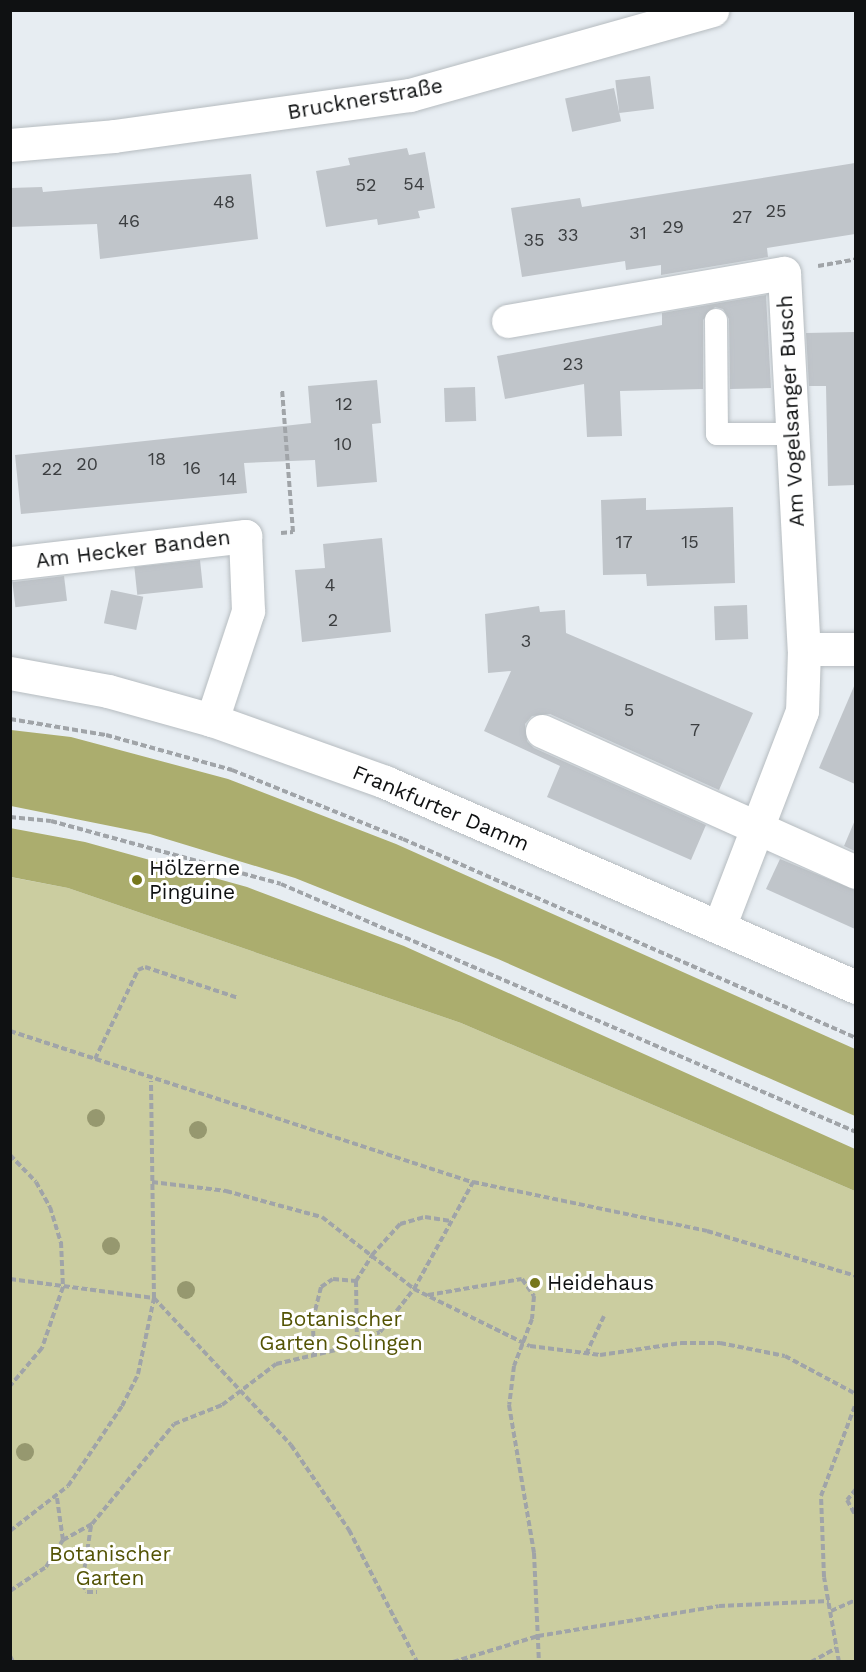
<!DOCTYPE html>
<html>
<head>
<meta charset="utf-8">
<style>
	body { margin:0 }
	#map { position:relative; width:866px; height:1672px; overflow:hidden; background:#e7edf2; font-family:"Work Sans",sans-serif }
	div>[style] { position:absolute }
	.green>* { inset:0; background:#cbcda0 }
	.forest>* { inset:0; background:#abad6e }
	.building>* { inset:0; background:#c0c5ca; transform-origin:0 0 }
	.path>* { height:4px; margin-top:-2px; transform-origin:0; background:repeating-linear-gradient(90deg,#a0a4a8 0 6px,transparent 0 9px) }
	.roads { filter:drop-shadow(0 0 2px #b6bcc0) drop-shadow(0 0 2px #b6bcc0) }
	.service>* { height:22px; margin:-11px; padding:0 11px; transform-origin:11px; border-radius:11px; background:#fff }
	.minor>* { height:33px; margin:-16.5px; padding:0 16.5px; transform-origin:16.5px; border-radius:16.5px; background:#fff }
	.secondary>* { height:33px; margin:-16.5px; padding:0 16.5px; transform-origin:16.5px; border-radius:16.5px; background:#fff }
	.trees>* { width:18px; height:18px; margin:-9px; border-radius:50%; background:#96986f }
	.dots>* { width:16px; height:16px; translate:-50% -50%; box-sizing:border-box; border:3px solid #fff; border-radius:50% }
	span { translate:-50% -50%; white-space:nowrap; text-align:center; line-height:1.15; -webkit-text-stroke:6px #fff; paint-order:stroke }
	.number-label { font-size:18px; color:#3b3e40 }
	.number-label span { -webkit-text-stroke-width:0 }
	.street-label { font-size:21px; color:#0f1112 }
	.poi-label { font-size:21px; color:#0f1112 }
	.left { translate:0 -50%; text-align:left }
	.park-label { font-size:21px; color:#535304 }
	.frame { position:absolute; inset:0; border:12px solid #0f1112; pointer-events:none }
</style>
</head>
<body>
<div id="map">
	<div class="green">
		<i style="clip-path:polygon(10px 877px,68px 888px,461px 1023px,855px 1191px,855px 1661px,11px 1661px)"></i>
	</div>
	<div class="forest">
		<i style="clip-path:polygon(11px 730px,71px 737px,228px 779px,396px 844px,855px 1049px,855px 1116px,498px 959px,295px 878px,150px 834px,11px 806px)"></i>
		<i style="clip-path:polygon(10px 828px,85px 842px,247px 887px,404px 946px,855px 1149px,855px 1191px,461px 1023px,68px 888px,11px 877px)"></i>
	</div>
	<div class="building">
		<i style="left:650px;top:76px;width:33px;height:35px;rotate:83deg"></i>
		<i style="left:614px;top:88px;width:34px;height:50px;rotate:78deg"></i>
		<i style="clip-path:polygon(407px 148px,409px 155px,425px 152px,435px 208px,418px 211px,420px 218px,378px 225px,377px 219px,326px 227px,316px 171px,350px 165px,348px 158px)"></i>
		<i style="clip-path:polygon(855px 163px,855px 234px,767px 248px,768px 257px,661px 275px,661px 265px,626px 270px,625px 261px,522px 277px,511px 208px,580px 198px,582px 207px)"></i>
		<i style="clip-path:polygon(251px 174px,258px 239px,100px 259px,97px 224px,10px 227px,10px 188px,42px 187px,43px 192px)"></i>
		<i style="clip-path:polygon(766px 295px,771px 388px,730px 389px,729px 319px,723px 309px,715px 307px,703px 320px,703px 389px,620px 391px,622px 436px,587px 437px,584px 384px,505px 399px,497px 356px,662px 325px,662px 313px)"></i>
		<i style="clip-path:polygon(855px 332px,855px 485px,828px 486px,826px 386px,809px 386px,806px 333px)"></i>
		<i style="clip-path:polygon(377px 380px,381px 423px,372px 424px,377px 482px,317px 487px,315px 460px,244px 463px,247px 493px,21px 514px,15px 455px,311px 423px,308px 386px)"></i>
		<i style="left:475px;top:387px;width:34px;height:31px;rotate:88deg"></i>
		<i style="clip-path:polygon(646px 498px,646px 510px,733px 507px,735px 583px,647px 586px,646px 574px,603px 575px,601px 500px)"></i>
		<i style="clip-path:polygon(382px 538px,391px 632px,302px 642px,295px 570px,325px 568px,323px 544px)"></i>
		<i style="left:200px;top:560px;width:28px;height:66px;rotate:84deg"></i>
		<i style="left:64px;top:576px;width:25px;height:52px;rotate:83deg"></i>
		<i style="left:111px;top:590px;width:33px;height:34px;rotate:12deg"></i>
		<i style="left:747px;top:605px;width:34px;height:33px;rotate:88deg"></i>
		<i style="clip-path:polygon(539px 606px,540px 612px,565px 610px,566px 633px,753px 713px,719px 790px,550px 714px,532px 716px,525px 724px,527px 741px,534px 748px,706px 825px,691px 860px,547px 797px,560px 766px,484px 731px,511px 671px,488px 673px,485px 614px)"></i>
		<i style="clip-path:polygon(855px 684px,855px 784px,819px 768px)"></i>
		<i style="clip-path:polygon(855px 820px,855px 851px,844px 846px)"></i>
		<i style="clip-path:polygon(780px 859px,855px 890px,855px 929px,766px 889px)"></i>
	</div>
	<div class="path">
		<i style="left:818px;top:266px;width:39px;rotate:-10deg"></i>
		<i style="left:281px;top:533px;width:12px;rotate:-5deg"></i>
		<i style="left:293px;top:532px;width:143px;rotate:-94.4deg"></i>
		<i style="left:10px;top:719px;width:97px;rotate:9.5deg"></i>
		<i style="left:106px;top:735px;width:131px;rotate:15.5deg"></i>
		<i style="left:232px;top:770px;width:184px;rotate:22deg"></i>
		<i style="left:403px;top:839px;width:495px;rotate:23.7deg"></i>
		<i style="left:10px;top:817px;width:41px;rotate:5.6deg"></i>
		<i style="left:51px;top:821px;width:238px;rotate:15.3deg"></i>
		<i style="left:281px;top:884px;width:626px;rotate:23.33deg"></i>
		<i style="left:10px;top:1031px;width:487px;rotate:18.1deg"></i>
		<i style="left:473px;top:1182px;width:239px;rotate:11.8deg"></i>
		<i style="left:707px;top:1231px;width:156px;rotate:16.8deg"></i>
		<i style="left:95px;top:1059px;width:99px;rotate:-64.2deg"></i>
		<i style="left:138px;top:970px;width:8px;rotate:-23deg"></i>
		<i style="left:145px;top:967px;width:98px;rotate:18.4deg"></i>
		<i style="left:10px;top:1155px;width:37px;rotate:46deg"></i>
		<i style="left:36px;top:1182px;width:29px;rotate:61deg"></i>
		<i style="left:50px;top:1207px;width:37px;rotate:73deg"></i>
		<i style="left:61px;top:1242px;width:45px;rotate:87.5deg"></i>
		<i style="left:63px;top:1287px;width:65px;rotate:109deg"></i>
		<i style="left:42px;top:1348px;width:50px;rotate:130.1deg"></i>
		<i style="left:152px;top:1182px;width:75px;rotate:6.9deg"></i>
		<i style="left:226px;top:1191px;width:99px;rotate:15.2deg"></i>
		<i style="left:322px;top:1217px;width:117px;rotate:38deg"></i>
		<i style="left:414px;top:1289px;width:129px;rotate:26.2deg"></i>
		<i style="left:530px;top:1346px;width:71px;rotate:7.3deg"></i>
		<i style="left:600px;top:1355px;width:82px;rotate:-8.4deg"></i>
		<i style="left:681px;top:1343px;width:39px"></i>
		<i style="left:720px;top:1343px;width:66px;rotate:11.3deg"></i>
		<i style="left:785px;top:1356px;width:81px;rotate:28.2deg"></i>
		<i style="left:10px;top:1279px;width:145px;rotate:7.5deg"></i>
		<i style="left:154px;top:1298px;width:201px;rotate:47deg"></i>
		<i style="left:291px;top:1445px;width:103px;rotate:55.7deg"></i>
		<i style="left:349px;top:1530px;width:148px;rotate:62.7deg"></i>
		<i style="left:356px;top:1281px;width:63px;rotate:89.1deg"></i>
		<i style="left:428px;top:1295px;width:95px;rotate:-9.7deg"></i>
		<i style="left:522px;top:1279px;width:21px;rotate:55deg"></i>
		<i style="left:534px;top:1296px;width:23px;rotate:95deg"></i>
		<i style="left:532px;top:1319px;width:50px;rotate:111deg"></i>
		<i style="left:514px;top:1366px;width:39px;rotate:97deg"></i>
		<i style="left:509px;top:1405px;width:150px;rotate:80.4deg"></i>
		<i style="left:534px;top:1553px;width:109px;rotate:87.4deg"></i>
		<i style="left:586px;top:1354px;width:42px;rotate:-64.7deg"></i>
		<i style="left:314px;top:1355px;width:36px;rotate:-92deg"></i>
		<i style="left:313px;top:1319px;width:33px;rotate:-76deg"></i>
		<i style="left:321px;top:1287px;width:14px;rotate:-34deg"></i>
		<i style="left:333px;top:1279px;width:23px;rotate:5deg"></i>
		<i style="left:356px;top:1281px;width:31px;rotate:-58deg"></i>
		<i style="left:372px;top:1255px;width:42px;rotate:-47.9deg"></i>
		<i style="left:400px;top:1224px;width:26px;rotate:-16deg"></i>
		<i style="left:425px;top:1217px;width:26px;rotate:9deg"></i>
		<i style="left:856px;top:1489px;width:14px;rotate:129deg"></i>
		<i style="left:847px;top:1500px;width:18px;rotate:61deg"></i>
		<i style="left:57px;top:1498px;width:42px;rotate:81.9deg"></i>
		<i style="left:91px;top:1526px;width:59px;rotate:98.8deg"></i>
		<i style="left:82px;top:1584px;width:9px;rotate:58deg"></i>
		<i style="left:87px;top:1592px;width:10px"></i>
		<i style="left:10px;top:1531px;width:73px;rotate:-37.8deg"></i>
		<i style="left:68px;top:1486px;width:97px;rotate:-56deg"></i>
		<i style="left:122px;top:1406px;width:36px;rotate:-63deg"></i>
		<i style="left:138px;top:1374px;width:78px;rotate:-78.1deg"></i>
		<i style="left:154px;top:1298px;width:217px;rotate:-90.8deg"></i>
		<i style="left:10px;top:1591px;width:43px;rotate:-33.7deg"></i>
		<i style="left:46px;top:1567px;width:32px;rotate:-58deg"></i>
		<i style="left:63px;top:1540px;width:33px;rotate:-29deg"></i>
		<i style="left:92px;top:1524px;width:129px;rotate:-50.6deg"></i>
		<i style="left:174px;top:1424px;width:52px;rotate:-21.6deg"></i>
		<i style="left:222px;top:1405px;width:68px;rotate:-37.2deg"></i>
		<i style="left:276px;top:1364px;width:70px;rotate:-13.2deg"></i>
		<i style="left:344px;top:1348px;width:39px;rotate:-24deg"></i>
		<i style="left:380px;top:1332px;width:55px;rotate:-51.7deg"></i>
		<i style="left:414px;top:1289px;width:122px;rotate:-61.1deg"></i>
		<i style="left:831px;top:1611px;width:27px;rotate:-24deg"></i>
		<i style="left:10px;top:1656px;width:7px;rotate:63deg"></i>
		<i style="left:453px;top:1662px;width:89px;rotate:-17deg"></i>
		<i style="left:538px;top:1636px;width:183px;rotate:-9.4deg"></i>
		<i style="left:719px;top:1606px;width:110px;rotate:-2.6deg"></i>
		<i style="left:811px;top:1662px;width:29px;rotate:-29deg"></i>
		<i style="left:839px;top:1662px;width:86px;rotate:-100deg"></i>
		<i style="left:824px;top:1577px;width:81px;rotate:-92.1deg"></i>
		<i style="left:821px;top:1496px;width:99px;rotate:-69.4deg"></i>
	</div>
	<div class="roads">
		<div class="service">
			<i style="left:716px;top:320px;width:114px;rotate:89.5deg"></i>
			<i style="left:717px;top:434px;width:76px"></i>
		</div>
		<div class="minor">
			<i style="left:10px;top:145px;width:104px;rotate:-4.9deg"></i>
			<i style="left:114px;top:136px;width:299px;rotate:-7.9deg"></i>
			<i style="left:410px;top:95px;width:314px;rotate:-15.7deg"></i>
			<i style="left:508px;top:321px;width:280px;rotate:-9.9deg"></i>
			<i style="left:784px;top:273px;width:377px;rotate:87deg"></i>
			<i style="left:804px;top:649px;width:62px;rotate:91.8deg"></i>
			<i style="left:802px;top:711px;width:231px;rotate:111deg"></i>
			<i style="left:12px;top:563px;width:235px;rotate:-6.6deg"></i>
			<i style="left:245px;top:536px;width:75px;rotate:87.7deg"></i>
			<i style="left:248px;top:611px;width:115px;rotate:108.3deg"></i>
			<i style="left:804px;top:649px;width:52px"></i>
			<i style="left:542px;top:731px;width:344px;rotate:24.2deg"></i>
		</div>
		<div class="secondary">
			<i style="left:10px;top:673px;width:100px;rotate:10.4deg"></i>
			<i style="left:108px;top:691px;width:108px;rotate:15.6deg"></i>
			<i style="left:212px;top:720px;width:184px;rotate:19.7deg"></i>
			<i style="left:385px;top:782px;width:514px;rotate:23.52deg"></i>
		</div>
	</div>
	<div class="trees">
		<i style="left:96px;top:1118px"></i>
		<i style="left:198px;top:1130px"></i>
		<i style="left:111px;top:1246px"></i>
		<i style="left:186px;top:1290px"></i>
		<i style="left:25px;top:1452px"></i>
	</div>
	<div class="dots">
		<i style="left:137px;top:880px;background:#76771d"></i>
		<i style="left:535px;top:1283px;background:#76771d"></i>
	</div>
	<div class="number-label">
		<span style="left:414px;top:184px">54</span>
		<span style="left:366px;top:185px">52</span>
		<span style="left:224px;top:202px">48</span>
		<span style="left:776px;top:211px">25</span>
		<span style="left:742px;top:217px">27</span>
		<span style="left:129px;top:221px">46</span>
		<span style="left:673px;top:227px">29</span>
		<span style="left:638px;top:233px">31</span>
		<span style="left:568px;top:235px">33</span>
		<span style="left:534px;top:240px">35</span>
		<span style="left:573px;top:364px">23</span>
		<span style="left:344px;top:404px">12</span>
		<span style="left:343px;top:444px">10</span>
		<span style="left:157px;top:459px">18</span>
		<span style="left:87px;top:464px">20</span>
		<span style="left:192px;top:468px">16</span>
		<span style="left:52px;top:469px">22</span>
		<span style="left:228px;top:479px">14</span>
		<span style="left:624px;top:542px">17</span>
		<span style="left:690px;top:542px">15</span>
		<span style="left:330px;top:585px">4</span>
		<span style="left:333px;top:620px">2</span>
		<span style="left:526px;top:641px">3</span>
		<span style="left:629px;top:710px">5</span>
		<span style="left:695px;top:730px">7</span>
	</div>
	<div class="street-label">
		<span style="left:365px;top:99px;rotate:-10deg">Brucknerstraße</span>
		<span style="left:791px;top:411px;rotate:-93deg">Am Vogelsanger Busch</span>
		<span style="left:133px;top:549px;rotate:-7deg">Am Hecker Banden</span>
		<span style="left:441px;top:808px;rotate:23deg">Frankfurter Damm</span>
	</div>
	<div class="poi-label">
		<span class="left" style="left:149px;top:880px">Hölzerne<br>Pinguine</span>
		<span class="left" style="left:547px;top:1283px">Heidehaus</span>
	</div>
	<div class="park-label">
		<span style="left:341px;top:1331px">Botanischer<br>Garten Solingen</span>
		<span style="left:110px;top:1566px">Botanischer<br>Garten</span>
	</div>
	<div class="frame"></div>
</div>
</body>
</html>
